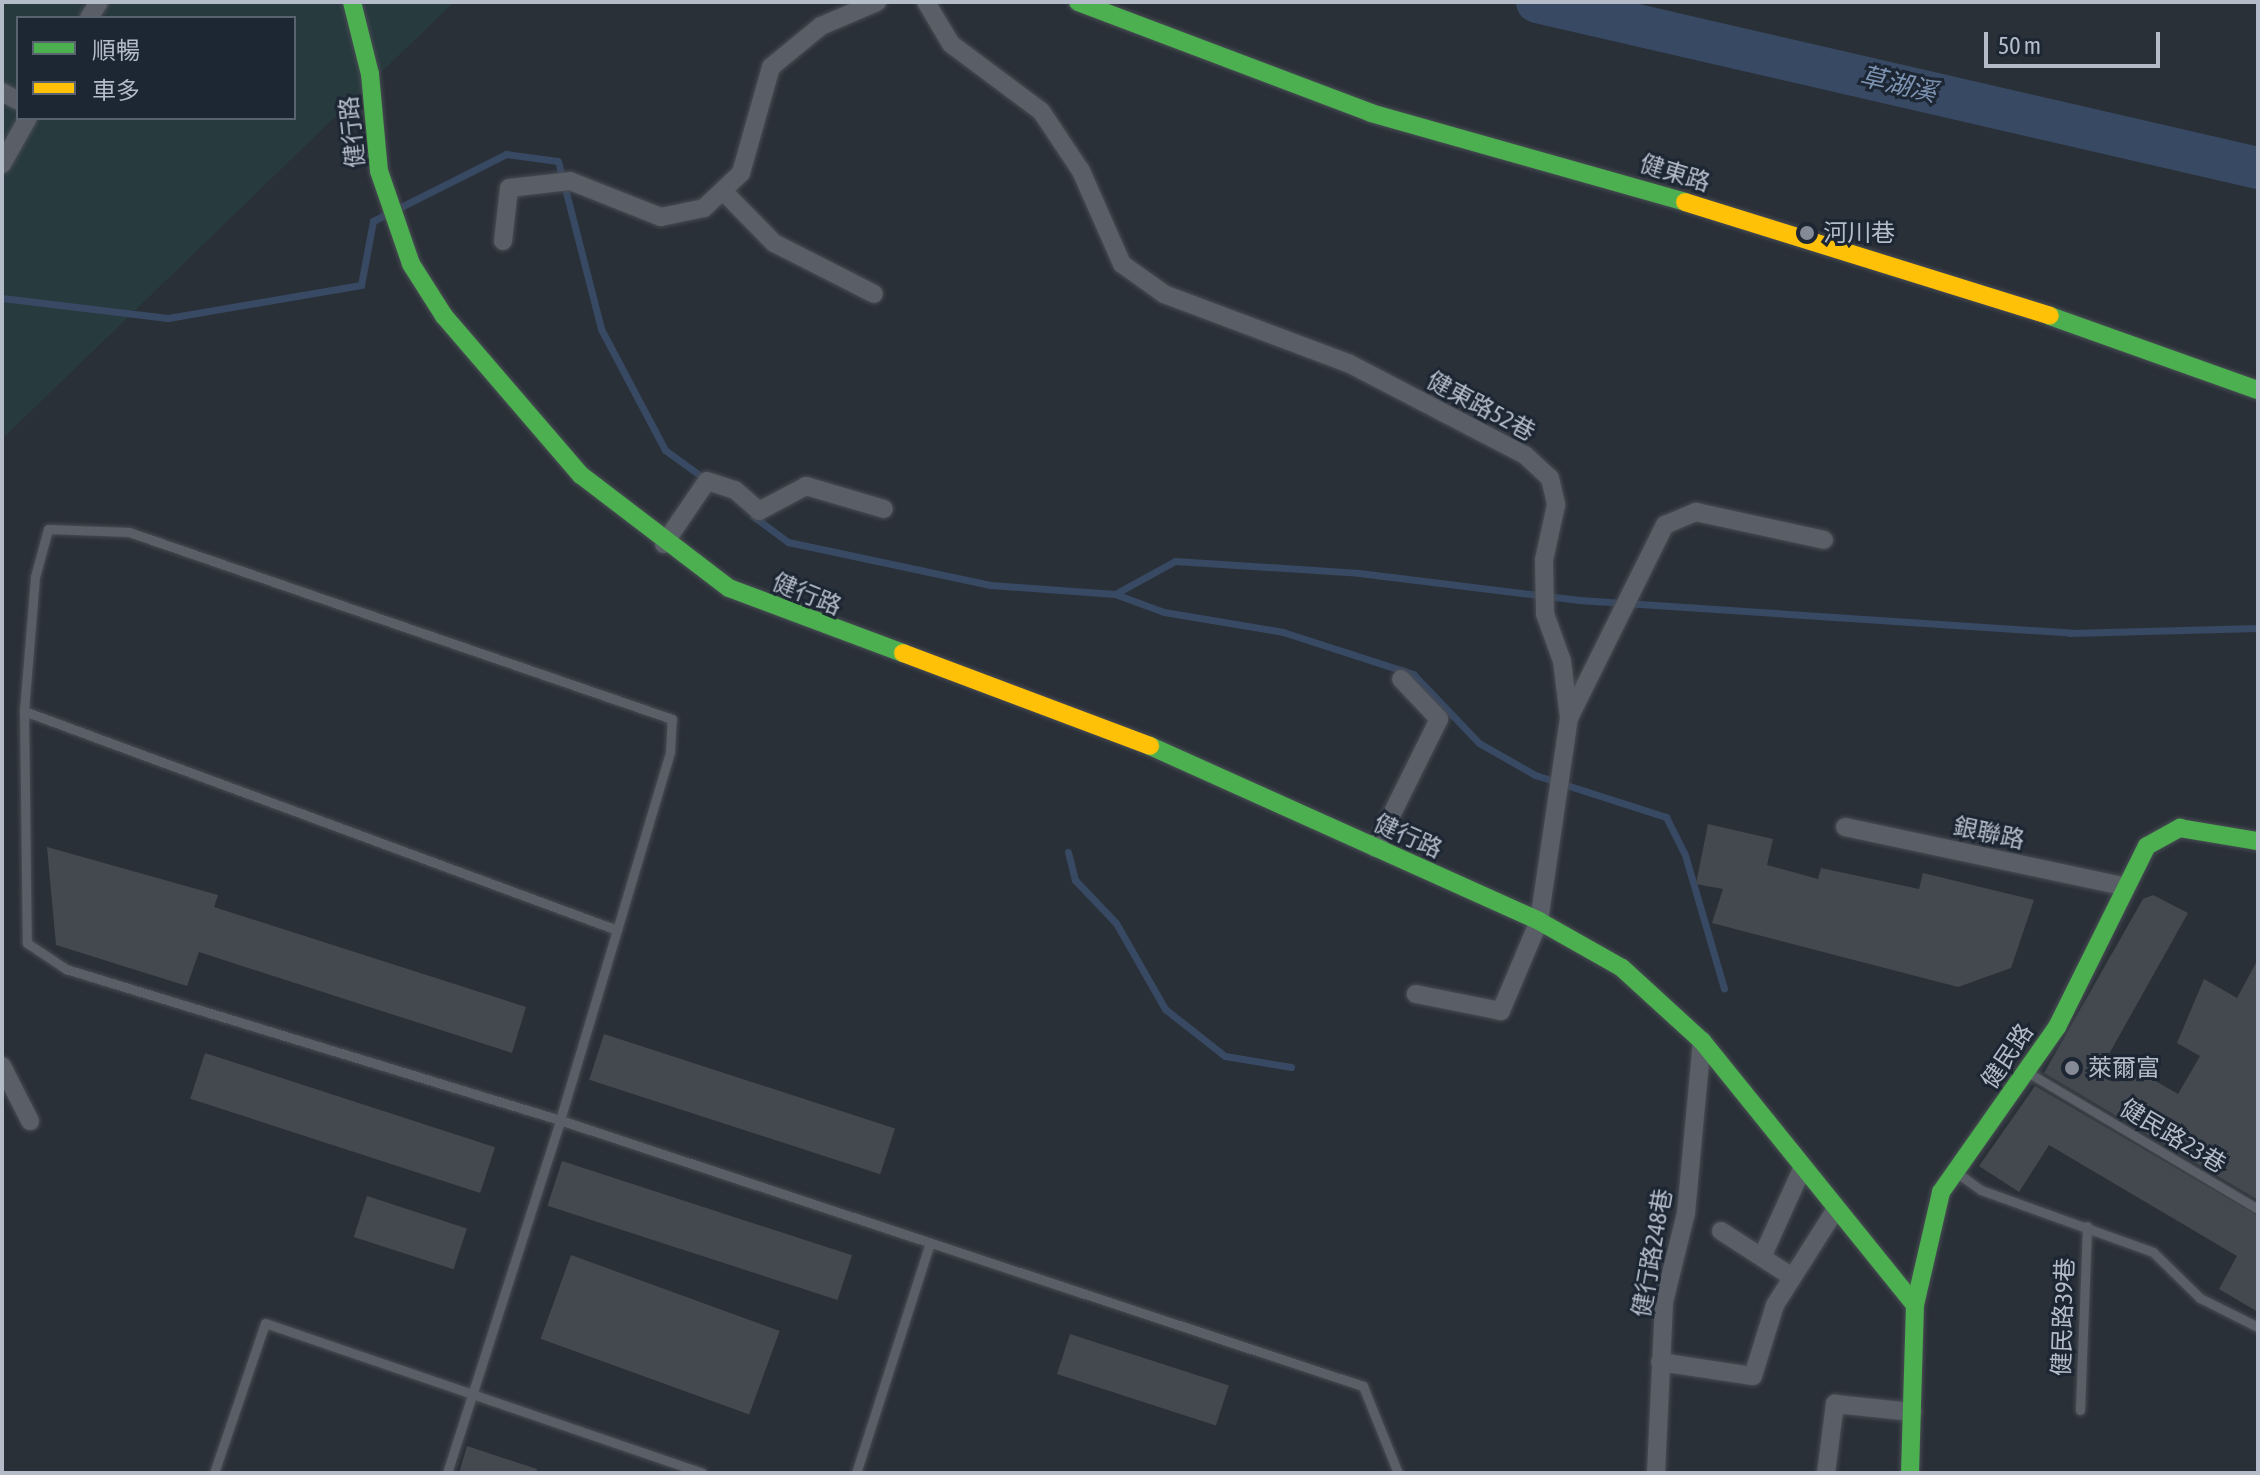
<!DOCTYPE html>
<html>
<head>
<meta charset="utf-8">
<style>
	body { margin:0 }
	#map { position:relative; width:2260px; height:1475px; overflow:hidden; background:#2a3038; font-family:"Asap Condensed","Noto Sans TC",sans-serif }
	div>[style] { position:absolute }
	.green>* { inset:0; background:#273a3e }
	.stream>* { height:7px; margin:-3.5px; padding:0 3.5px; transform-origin:3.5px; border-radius:3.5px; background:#384963 }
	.river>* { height:42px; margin:-21px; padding:0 21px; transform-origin:21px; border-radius:21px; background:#384963 }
	.building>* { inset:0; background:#444950; transform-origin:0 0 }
	.roads { filter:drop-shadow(0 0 2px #484c53) drop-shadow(0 0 2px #484c53) }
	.lane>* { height:9px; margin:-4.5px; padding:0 4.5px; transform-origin:4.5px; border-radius:4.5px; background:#5a5e66 }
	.street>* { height:18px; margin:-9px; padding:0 9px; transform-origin:9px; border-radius:9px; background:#5a5e66 }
	.fast>* { height:18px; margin:-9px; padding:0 9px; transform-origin:9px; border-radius:9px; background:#4caf50 }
	.slow>* { height:18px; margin:-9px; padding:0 9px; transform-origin:9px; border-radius:9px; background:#ffc107 }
	.dots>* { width:22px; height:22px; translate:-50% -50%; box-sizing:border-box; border:4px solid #1d2633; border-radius:50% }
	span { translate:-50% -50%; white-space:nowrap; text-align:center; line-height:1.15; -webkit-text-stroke:6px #1d2633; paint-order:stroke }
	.street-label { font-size:24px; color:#b4bcc9 }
	.poi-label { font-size:24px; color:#b4bcc9 }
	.left { translate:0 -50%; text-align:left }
	.water-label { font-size:26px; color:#7c92b1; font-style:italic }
	.frame { position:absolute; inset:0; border:4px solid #b4bcc9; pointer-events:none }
	.legend { position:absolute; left:16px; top:16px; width:280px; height:104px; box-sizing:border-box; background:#1d2633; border:2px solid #59626f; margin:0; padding:10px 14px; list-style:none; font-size:24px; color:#b4bcc9 }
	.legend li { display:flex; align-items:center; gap:16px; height:40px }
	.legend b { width:40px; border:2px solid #59626f }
	.scale { position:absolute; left:1984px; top:32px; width:176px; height:36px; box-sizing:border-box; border:4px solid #b4bcc9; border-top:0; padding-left:10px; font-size:24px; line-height:28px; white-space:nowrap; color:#b4bcc9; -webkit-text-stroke:6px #1d2633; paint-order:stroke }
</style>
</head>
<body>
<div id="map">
	<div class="green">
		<i style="clip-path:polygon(evenodd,2px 2px,454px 2px,2px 439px,2px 2px,18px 18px,294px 18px,294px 118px,18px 118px,18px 18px)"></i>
	</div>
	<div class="stream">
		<i style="left:2px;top:298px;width:167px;rotate:6.9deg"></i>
		<i style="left:168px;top:318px;width:196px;rotate:-9.7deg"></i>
		<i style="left:361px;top:285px;width:65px;rotate:-79.4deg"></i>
		<i style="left:373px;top:221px;width:149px;rotate:-26.7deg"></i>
		<i style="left:506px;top:154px;width:52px;rotate:7.7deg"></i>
		<i style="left:558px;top:161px;width:173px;rotate:75.6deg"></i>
		<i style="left:601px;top:329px;width:137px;rotate:62.1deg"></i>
		<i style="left:665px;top:450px;width:49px;rotate:35.9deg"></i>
		<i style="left:753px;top:516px;width:44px;rotate:36.6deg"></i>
		<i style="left:788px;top:542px;width:208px;rotate:12deg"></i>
		<i style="left:991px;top:585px;width:124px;rotate:4.2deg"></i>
		<i style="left:1115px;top:594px;width:68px;rotate:-28.8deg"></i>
		<i style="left:1175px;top:561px;width:184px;rotate:3.7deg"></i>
		<i style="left:1359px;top:573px;width:222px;rotate:7deg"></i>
		<i style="left:1579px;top:600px;width:492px;rotate:3.8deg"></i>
		<i style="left:2070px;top:633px;width:188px;rotate:-1.5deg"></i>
		<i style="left:1115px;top:594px;width:52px;rotate:20.2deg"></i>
		<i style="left:1164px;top:612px;width:121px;rotate:9.5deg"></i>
		<i style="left:1283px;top:632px;width:137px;rotate:17.9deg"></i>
		<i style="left:1413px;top:674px;width:95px;rotate:46.3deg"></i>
		<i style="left:1479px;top:743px;width:64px;rotate:29.7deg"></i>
		<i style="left:1535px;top:775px;width:138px;rotate:17.8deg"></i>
		<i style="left:1666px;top:817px;width:42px;rotate:63.4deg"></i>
		<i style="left:1685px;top:855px;width:139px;rotate:73.7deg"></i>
		<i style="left:1068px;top:852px;width:29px;rotate:76deg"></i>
		<i style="left:1075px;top:880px;width:59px;rotate:46.4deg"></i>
		<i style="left:1116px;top:923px;width:99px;rotate:60.3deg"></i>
		<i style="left:1165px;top:1009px;width:76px;rotate:38.1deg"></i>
		<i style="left:1225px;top:1056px;width:67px;rotate:9.5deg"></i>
	</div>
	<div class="river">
		<i style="left:1537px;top:2px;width:740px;rotate:12.97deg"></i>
	</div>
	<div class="building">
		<i style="clip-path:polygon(1708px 824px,1773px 839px,1767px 865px,1818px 879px,1821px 868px,1919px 889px,1923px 873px,2034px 900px,2011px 968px,1958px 987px,1712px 923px,1723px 889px,1696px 884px)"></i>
		<i style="clip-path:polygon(47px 847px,218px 895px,214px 907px,526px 1007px,512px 1053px,199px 952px,187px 986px,56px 945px)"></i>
		<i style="clip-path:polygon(2153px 895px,2188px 913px,2109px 1054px,2178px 1094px,2200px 1056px,2177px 1043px,2204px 979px,2237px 998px,2258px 959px,2258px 1200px,2044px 1073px,2143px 899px)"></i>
		<i style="left:604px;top:1034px;width:306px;height:48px;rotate:18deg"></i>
		<i style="left:205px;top:1053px;width:305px;height:48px;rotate:18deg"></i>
		<i style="clip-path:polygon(2035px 1086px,2258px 1216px,2258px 1312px,2219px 1289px,2237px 1256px,2049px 1145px,2019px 1192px,1979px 1166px)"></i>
		<i style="left:562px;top:1161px;width:305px;height:47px;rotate:18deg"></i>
		<i style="left:367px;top:1196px;width:105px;height:43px;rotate:18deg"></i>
		<i style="left:571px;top:1255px;width:222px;height:89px;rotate:20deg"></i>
		<i style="left:1070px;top:1334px;width:167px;height:42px;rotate:18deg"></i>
		<i style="clip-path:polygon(467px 1446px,537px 1469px,536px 1473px,459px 1473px)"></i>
	</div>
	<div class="roads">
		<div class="lane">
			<i style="left:24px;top:711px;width:632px;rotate:20.27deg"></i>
			<i style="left:2029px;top:1073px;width:266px;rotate:30.7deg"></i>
			<i style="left:1956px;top:1172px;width:31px;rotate:36deg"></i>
			<i style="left:1981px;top:1190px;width:183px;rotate:19.8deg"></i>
			<i style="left:2153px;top:1252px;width:66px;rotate:44.4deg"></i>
			<i style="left:2200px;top:1298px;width:65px;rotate:26.6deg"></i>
			<i style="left:2080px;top:1410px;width:184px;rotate:-87.8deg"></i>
			<i style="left:214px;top:1473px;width:158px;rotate:-71.2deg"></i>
			<i style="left:265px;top:1323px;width:462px;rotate:18.9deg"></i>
			<i style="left:447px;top:1473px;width:371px;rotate:-72.2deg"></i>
			<i style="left:560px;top:1120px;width:198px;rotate:-73.3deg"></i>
			<i style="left:617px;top:930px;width:186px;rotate:-73.4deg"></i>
			<i style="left:670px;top:752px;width:33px;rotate:-87deg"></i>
			<i style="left:672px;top:719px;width:574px;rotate:-161deg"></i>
			<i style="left:129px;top:532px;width:81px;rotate:-177.9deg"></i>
			<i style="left:48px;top:529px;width:50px;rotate:105.2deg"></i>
			<i style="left:35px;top:577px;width:134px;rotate:94.7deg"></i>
			<i style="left:24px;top:711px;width:232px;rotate:89.3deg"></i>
			<i style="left:27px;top:943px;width:47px;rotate:33.7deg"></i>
			<i style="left:66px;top:969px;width:517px;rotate:17deg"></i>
			<i style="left:560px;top:1120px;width:846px;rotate:18.33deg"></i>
			<i style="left:1363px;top:1386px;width:94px;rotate:68.1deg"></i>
			<i style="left:856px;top:1473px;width:242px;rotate:-72.2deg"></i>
		</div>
		<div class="street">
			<i style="left:926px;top:2px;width:49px;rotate:59.2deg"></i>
			<i style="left:951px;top:44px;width:112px;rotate:36.7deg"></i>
			<i style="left:1041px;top:111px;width:72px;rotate:56.3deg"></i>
			<i style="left:1081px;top:171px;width:102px;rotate:66.2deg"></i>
			<i style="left:1122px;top:264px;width:52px;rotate:35.5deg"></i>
			<i style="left:1164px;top:294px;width:197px;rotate:20.6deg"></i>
			<i style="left:1348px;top:363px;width:199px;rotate:27.5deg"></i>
			<i style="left:1525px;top:455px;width:34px;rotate:43deg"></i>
			<i style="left:1550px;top:478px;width:28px;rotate:77deg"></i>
			<i style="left:1556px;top:505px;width:56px;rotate:102.3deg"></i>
			<i style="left:1544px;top:560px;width:54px;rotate:88.9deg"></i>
			<i style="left:1545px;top:614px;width:50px;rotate:70.1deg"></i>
			<i style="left:1562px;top:661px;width:57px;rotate:83deg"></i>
			<i style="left:1569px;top:718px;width:205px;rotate:98.4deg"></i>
			<i style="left:1539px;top:921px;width:98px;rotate:112.9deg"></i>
			<i style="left:1501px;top:1011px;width:87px;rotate:-168.7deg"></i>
			<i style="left:89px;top:18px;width:19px;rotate:-58deg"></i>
			<i style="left:2px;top:92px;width:18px;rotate:29deg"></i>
			<i style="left:2px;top:164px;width:53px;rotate:-60.5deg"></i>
			<i style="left:723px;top:191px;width:73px;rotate:45.6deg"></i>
			<i style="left:774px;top:243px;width:112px;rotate:27deg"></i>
			<i style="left:503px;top:241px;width:53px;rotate:-83.5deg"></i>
			<i style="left:509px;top:188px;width:61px;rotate:-6.5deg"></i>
			<i style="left:570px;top:181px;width:98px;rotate:21.6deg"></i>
			<i style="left:661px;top:217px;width:44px;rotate:-11.8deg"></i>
			<i style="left:704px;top:208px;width:51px;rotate:-43.4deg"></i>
			<i style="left:741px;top:173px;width:110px;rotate:-74.2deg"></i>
			<i style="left:771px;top:67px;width:65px;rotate:-39.4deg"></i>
			<i style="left:821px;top:26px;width:61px;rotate:-23.2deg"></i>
			<i style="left:664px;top:544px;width:76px;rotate:-55.7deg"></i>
			<i style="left:707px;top:481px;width:29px;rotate:18deg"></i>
			<i style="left:735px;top:490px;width:32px;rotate:41deg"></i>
			<i style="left:759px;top:511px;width:53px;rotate:-28deg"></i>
			<i style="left:806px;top:486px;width:81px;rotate:16.4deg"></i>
			<i style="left:1569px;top:718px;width:216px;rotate:-63.6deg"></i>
			<i style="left:1665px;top:525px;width:34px;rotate:-23deg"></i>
			<i style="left:1696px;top:512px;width:131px;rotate:12.3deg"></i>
			<i style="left:1845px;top:827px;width:283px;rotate:12deg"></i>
			<i style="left:1375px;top:848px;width:144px;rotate:-63.6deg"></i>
			<i style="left:1439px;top:719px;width:55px;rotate:-133.5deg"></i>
			<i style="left:2px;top:1066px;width:62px;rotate:63deg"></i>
			<i style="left:1721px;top:1231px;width:85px;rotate:32.9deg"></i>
			<i style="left:1763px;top:1255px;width:94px;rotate:-65.6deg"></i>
			<i style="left:1660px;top:1362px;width:94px;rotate:8.6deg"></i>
			<i style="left:1753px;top:1376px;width:74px;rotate:-72.8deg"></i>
			<i style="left:1775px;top:1305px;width:114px;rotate:-57.6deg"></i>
			<i style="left:1656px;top:1473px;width:171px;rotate:-87.3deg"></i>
			<i style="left:1664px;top:1302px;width:92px;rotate:-76.1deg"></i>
			<i style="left:1686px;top:1213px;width:173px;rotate:-84.7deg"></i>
			<i style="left:1826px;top:1473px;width:70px;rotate:-82.6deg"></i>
			<i style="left:1835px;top:1404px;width:78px;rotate:5.9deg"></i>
		</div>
		<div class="fast">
			<i style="left:352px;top:2px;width:74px;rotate:76deg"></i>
			<i style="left:370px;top:74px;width:97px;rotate:84.7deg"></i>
			<i style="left:379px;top:171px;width:98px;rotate:71deg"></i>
			<i style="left:411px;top:264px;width:62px;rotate:57.6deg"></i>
			<i style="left:444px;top:316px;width:210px;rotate:49.3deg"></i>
			<i style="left:581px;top:475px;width:186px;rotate:37.4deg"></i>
			<i style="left:729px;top:588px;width:186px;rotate:20.5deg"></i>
			<i style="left:1078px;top:2px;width:313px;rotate:20.7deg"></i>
			<i style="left:1371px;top:113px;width:326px;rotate:15.8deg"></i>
			<i style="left:2050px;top:316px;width:221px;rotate:19.6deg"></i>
			<i style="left:1150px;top:746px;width:427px;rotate:24.2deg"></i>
			<i style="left:1539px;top:921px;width:95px;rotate:29.5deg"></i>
			<i style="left:1622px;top:968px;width:108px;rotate:42.4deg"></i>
			<i style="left:1702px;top:1041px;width:339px;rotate:51.1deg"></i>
			<i style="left:1910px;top:1473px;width:168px;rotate:-88.3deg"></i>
			<i style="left:1915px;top:1305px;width:116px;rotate:-77deg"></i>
			<i style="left:1941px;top:1192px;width:202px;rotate:-54.9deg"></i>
			<i style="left:2057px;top:1027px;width:202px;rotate:-63.6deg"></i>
			<i style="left:2147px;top:846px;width:38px;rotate:-29deg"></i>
			<i style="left:2180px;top:828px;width:79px;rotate:9.5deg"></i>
		</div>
		<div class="slow">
			<i style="left:1685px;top:202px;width:382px;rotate:17.3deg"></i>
			<i style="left:903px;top:653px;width:264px;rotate:20.6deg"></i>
		</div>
	</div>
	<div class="dots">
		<i style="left:1807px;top:233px;background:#848b96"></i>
		<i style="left:2072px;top:1068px;background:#848b96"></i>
	</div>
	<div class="street-label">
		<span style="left:352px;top:132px;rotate:-96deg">健行路</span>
		<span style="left:1675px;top:173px;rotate:17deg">健東路</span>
		<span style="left:1481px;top:406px;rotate:28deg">健東路52巷</span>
		<span style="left:807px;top:594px;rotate:22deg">健行路</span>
		<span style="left:1989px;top:833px;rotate:12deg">銀聯路</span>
		<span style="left:1408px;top:836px;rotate:24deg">健行路</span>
		<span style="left:2007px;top:1056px;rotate:-56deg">健民路</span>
		<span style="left:2173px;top:1136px;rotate:31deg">健民路23巷</span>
		<span style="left:1652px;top:1253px;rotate:-80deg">健行路248巷</span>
		<span style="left:2063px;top:1317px;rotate:-88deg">健民路39巷</span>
	</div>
	<div class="poi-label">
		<span class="left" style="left:1823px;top:233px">河川巷</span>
		<span class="left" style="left:2088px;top:1068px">萊爾富</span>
	</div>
	<div class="water-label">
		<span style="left:1898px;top:85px;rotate:13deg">草湖溪</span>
	</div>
	<div class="frame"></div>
	<ul class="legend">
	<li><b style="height:10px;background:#4caf50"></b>順暢</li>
	<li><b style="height:10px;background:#ffc107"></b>車多</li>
	</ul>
	<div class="scale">50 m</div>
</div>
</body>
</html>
